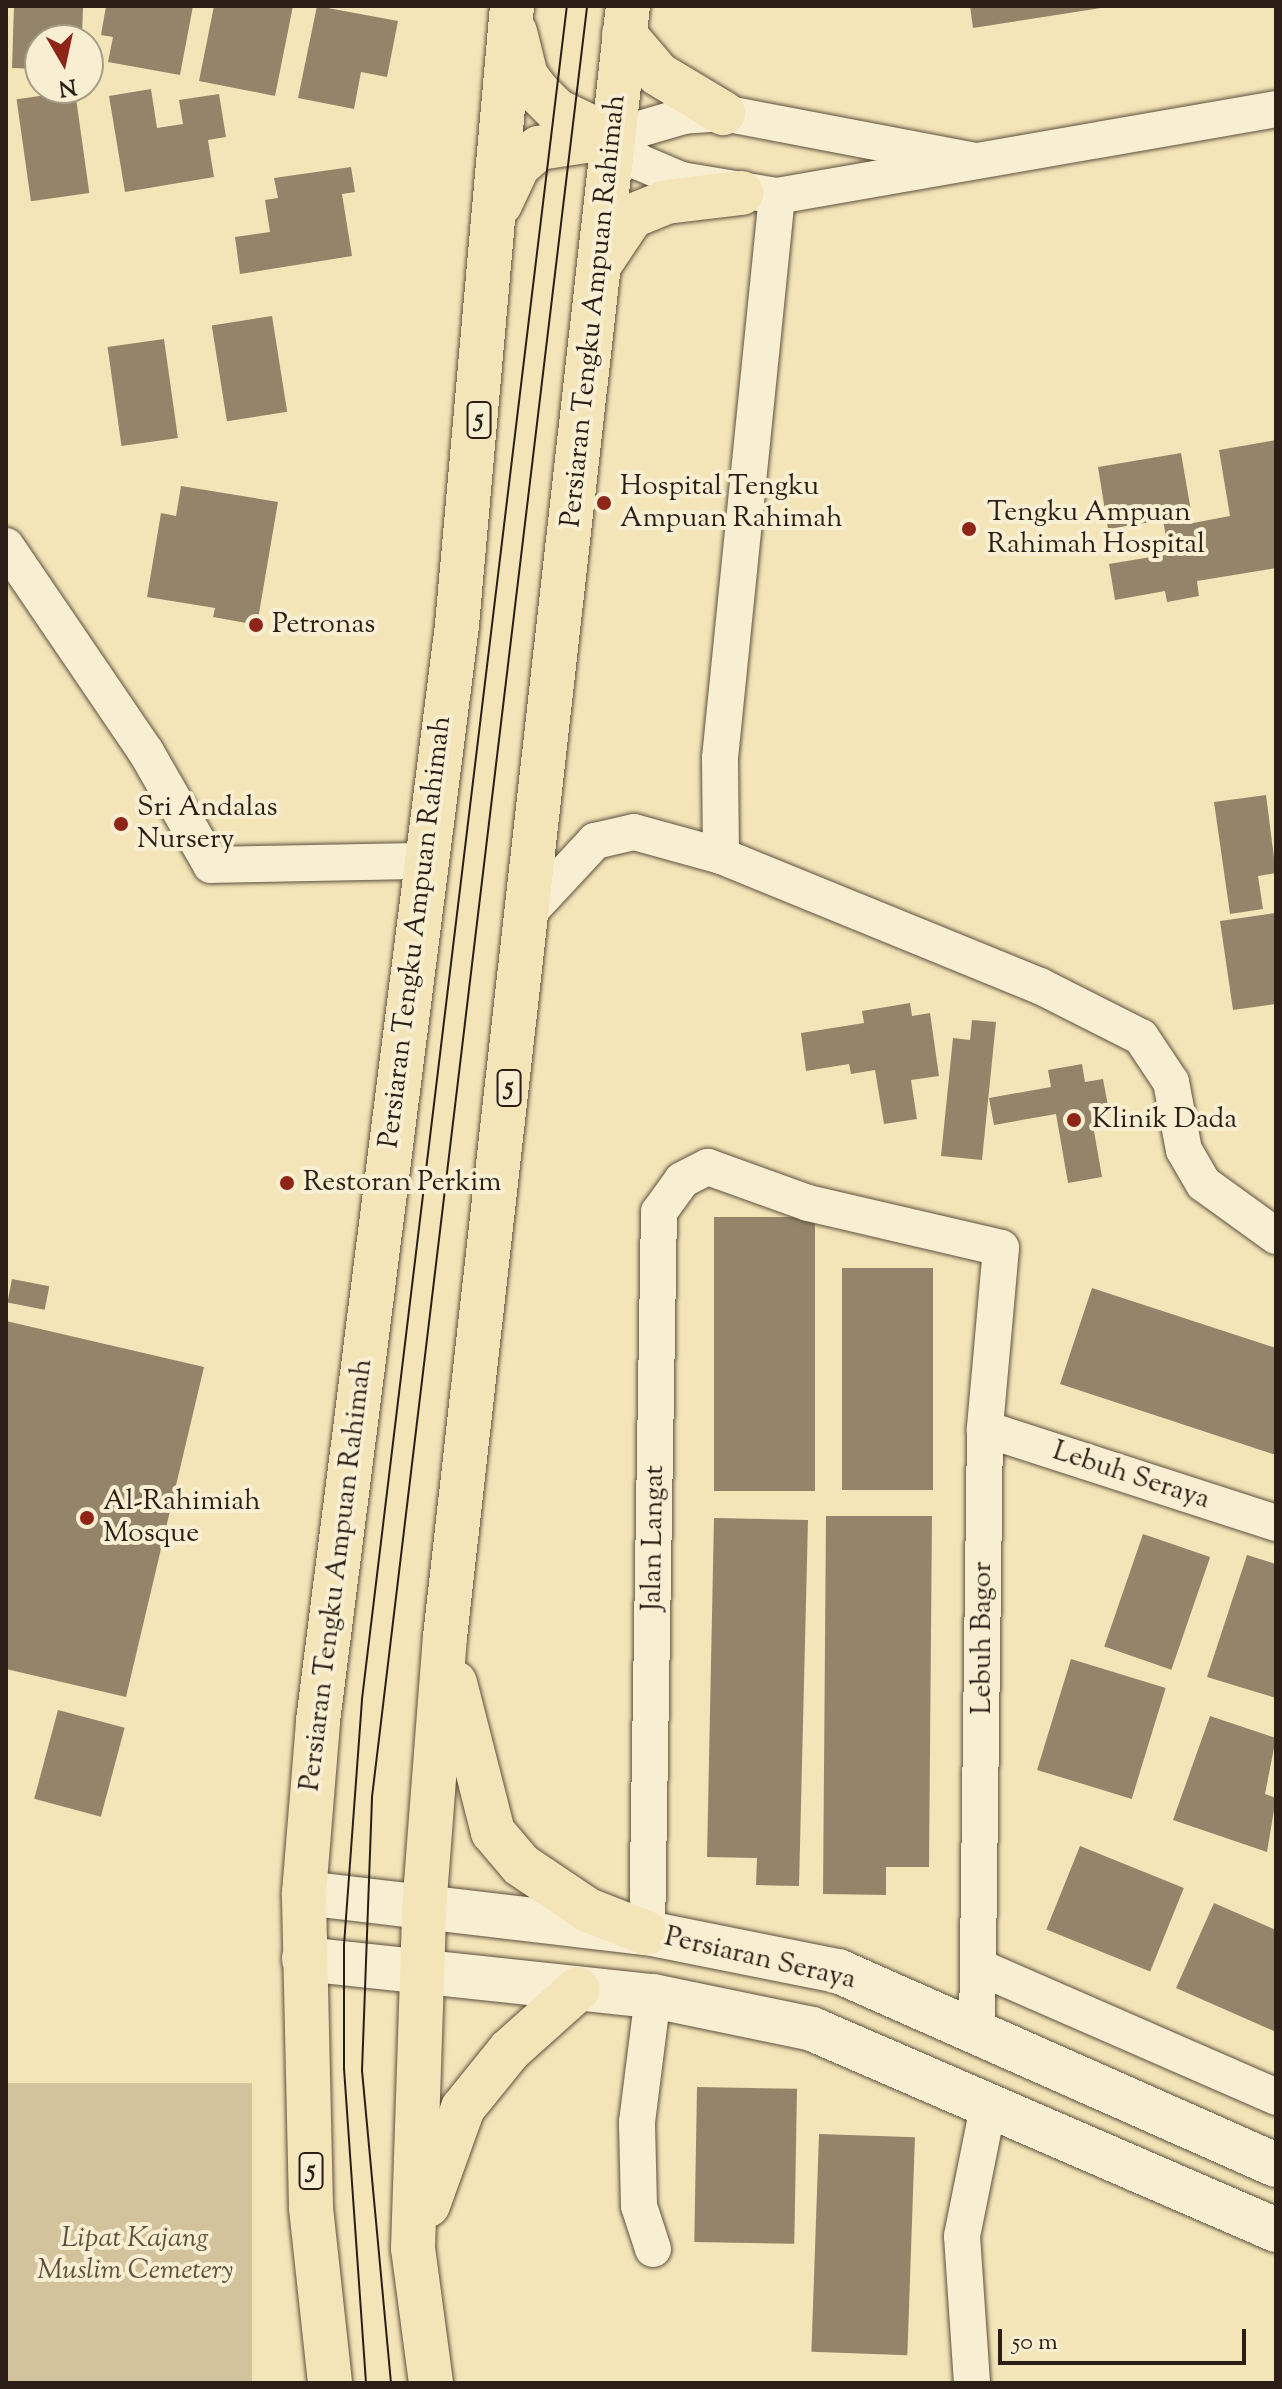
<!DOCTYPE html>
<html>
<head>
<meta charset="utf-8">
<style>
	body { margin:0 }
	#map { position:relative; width:1282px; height:2389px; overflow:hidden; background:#f4e5b8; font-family:"Sorts Mill Goudy",serif }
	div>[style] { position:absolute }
	.green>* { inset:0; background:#d2c39c; transform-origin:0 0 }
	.building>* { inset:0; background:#94856a; transform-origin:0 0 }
	.roads { filter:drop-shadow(0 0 2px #5d503e) drop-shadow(0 0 2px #5d503e) }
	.minor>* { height:36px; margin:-18px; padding:0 18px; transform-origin:18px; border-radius:18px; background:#f8eed1 }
	.secondary>* { height:44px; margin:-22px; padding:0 22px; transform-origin:22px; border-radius:22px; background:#f8eed1 }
	.trunk>* { height:44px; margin:-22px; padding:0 22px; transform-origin:22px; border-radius:22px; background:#f4e5b8 }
	.tram>* { height:2px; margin:-1px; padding:0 1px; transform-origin:1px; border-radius:1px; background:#2b1e16 }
	.dots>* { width:22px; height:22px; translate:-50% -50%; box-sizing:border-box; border:4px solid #f8eed1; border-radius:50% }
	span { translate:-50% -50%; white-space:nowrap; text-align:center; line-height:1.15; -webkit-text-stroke:8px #f8eed1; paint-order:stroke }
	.shield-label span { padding:2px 6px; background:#f8eed1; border:2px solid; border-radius:6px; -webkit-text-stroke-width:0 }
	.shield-label { font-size:26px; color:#2b1e16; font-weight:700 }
	.street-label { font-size:28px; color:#2b1e16 }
	.poi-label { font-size:28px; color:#2b1e16 }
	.left { translate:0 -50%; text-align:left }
	.park-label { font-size:28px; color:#5d503e; font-style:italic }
	.frame { position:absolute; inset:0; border:8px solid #2b1e16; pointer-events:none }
	.north { position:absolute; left:24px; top:24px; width:80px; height:80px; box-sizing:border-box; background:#f8eed1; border:2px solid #a69b86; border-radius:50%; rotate:171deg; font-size:22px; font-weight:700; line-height:32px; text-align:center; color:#2b1e16 }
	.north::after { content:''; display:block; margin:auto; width:28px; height:36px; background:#8f2418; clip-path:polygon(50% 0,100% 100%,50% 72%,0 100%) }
	.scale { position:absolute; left:998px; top:2329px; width:248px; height:36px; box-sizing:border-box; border:4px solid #2b1e16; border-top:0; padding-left:10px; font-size:24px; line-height:28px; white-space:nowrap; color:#2b1e16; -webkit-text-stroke:6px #f8eed1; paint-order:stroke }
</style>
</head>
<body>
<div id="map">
	<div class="green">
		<i style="left:6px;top:2083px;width:246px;height:300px"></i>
	</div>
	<div class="building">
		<i style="clip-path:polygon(14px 6px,83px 6px,82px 40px,40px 40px,40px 69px,12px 68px)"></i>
		<i style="clip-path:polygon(106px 6px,193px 6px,180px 75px,108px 62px,113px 37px,101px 35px)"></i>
		<i style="clip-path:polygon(214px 6px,293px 6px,275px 96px,199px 81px)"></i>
		<i style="clip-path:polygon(317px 6px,398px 21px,387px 77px,361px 72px,354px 109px,298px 98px)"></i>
		<i style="clip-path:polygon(970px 6px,1101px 6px,1101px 8px,973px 28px)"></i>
		<i style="clip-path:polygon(151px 89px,157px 128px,183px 124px,179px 100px,219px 94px,226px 137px,208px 140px,214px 177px,125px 192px,109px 96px)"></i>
		<i style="left:75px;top:91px;width:103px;height:59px;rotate:82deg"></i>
		<i style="clip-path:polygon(351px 167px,355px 192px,342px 194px,352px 256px,240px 274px,235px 237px,270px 232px,265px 200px,278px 198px,274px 178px)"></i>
		<i style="left:272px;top:316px;width:97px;height:61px;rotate:81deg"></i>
		<i style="left:164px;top:339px;width:100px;height:57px;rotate:82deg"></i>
		<i style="clip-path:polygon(1276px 440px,1276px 568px,1197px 581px,1199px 596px,1167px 602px,1165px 591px,1115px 600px,1109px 564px,1169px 554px,1163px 520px,1108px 529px,1098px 467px,1181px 453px,1193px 523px,1230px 516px,1219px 450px)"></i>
		<i style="clip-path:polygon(181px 486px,278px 502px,257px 625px,213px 617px,215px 608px,147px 597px,161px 513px,176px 516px)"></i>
		<i style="clip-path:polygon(1266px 795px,1276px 873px,1258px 876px,1263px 909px,1230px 914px,1214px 802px)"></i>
		<i style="clip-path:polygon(1276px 913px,1276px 1004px,1233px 1010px,1220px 921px)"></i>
		<i style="clip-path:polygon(910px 1003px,912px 1016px,930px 1013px,939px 1076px,911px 1080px,917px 1119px,884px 1124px,875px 1070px,851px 1074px,849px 1064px,806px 1071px,801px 1033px,864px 1023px,862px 1011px)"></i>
		<i style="clip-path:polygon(972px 1020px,996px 1022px,982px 1160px,941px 1156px,953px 1038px,970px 1040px)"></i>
		<i style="clip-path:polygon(1082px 1064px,1085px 1082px,1103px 1079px,1108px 1106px,1090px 1108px,1102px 1177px,1068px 1183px,1056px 1114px,994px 1125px,989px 1098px,1051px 1087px,1048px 1070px)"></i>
		<i style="left:714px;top:1217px;width:101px;height:274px"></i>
		<i style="left:842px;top:1268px;width:91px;height:222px"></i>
		<i style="left:12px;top:1279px;width:38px;height:24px;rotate:11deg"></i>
		<i style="clip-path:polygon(1092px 1288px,1276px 1348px,1276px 1455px,1060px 1384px)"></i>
		<i style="clip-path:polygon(6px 1321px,204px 1367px,126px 1697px,6px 1669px)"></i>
		<i style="clip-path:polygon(826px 1516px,932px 1516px,929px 1867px,886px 1867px,886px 1895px,823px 1894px)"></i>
		<i style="clip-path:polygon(714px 1518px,808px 1520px,799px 1886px,756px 1885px,757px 1858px,707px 1857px)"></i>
		<i style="left:1143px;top:1534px;width:71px;height:119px;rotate:19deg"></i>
		<i style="clip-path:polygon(1247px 1555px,1276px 1564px,1276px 1698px,1207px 1677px)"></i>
		<i style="left:1071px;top:1659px;width:99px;height:116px;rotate:17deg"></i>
		<i style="left:58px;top:1710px;width:69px;height:92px;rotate:15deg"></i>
		<i style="clip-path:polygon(1210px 1716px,1276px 1738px,1265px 1794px,1276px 1798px,1267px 1852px,1173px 1820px)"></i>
		<i style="left:1080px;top:1846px;width:112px;height:90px;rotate:22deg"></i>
		<i style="clip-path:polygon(1214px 1903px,1276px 1930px,1276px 2032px,1176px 1988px)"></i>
		<i style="left:697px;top:2087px;width:100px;height:155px;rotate:1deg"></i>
		<i style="left:819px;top:2134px;width:96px;height:218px;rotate:2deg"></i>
	</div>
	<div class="roads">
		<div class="minor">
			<i style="left:975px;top:161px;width:257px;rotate:-169.2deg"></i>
			<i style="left:723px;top:113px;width:39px;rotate:176deg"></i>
			<i style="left:684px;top:116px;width:75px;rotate:163.7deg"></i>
			<i style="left:612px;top:137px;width:37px;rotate:43deg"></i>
			<i style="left:639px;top:162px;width:46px;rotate:23.2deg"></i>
			<i style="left:681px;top:180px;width:97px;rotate:9.5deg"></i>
			<i style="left:777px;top:196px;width:507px;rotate:-9.89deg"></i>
			<i style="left:6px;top:546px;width:249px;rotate:55.8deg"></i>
			<i style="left:146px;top:752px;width:130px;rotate:60.1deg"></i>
			<i style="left:211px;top:865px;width:214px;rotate:-1.1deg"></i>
			<i style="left:721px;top:856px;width:98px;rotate:-90.6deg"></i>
			<i style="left:720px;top:758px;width:565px;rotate:-84.21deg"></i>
			<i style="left:530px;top:911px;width:96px;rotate:-47.1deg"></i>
			<i style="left:595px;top:841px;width:40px;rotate:-13deg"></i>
			<i style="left:634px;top:832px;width:90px;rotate:15.4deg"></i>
			<i style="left:721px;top:856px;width:344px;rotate:22.2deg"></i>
			<i style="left:1040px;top:986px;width:113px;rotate:26.8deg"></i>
			<i style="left:1141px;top:1037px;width:54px;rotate:56.3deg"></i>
			<i style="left:1171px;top:1082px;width:69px;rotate:79.2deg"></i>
			<i style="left:1184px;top:1150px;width:39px;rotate:60deg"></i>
			<i style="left:1204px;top:1184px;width:89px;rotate:35.8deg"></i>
			<i style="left:985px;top:1429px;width:306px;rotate:17.9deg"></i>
			<i style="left:647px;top:1933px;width:721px;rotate:-89.05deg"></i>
			<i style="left:659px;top:1212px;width:39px;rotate:-54deg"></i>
			<i style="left:682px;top:1180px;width:29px;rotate:-27deg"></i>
			<i style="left:708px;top:1167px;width:106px;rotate:19.8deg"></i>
			<i style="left:808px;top:1203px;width:198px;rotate:13.1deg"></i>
			<i style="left:1001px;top:1248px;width:182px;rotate:95.1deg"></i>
			<i style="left:985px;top:1429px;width:600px;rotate:90.76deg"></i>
			<i style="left:981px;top:1968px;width:322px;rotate:23.6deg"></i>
			<i style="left:653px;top:2249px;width:45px;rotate:-108deg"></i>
			<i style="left:639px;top:2206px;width:84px;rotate:-91.4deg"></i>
			<i style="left:637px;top:2122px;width:127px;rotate:-82.8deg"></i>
			<i style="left:972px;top:2383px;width:147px;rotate:-93.9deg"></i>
			<i style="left:962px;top:2236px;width:137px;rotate:-78.6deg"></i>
		</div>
		<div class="secondary">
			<i style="left:304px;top:1893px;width:345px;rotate:6.7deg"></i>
			<i style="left:647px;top:1933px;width:195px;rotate:11.3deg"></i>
			<i style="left:838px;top:1971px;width:479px;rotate:23.9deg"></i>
			<i style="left:304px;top:1959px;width:351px;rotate:6.1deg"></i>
			<i style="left:653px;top:1996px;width:162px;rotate:11.7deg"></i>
			<i style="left:812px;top:2029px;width:506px;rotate:23.42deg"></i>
		</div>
		<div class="trunk">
			<i style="left:515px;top:32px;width:45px;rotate:76deg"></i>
			<i style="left:526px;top:76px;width:20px;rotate:53deg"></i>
			<i style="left:538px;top:92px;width:27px;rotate:45deg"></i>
			<i style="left:557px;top:111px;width:61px;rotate:25.3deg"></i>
			<i style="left:624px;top:34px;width:52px;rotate:49.6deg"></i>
			<i style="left:658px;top:74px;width:76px;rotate:31deg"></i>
			<i style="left:500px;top:204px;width:42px;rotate:-64.7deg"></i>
			<i style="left:518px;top:166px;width:28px;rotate:-41deg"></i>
			<i style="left:539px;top:148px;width:74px;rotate:-8.6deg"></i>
			<i style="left:600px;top:264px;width:58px;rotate:-56.3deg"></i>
			<i style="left:632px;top:216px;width:37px;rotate:-22deg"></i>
			<i style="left:666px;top:202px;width:76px;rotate:-6.8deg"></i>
			<i style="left:455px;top:1683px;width:154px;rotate:75.7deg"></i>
			<i style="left:493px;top:1832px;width:43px;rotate:49.7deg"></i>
			<i style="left:521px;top:1865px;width:81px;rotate:33.9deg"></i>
			<i style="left:588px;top:1910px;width:63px;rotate:21.3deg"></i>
			<i style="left:428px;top:2205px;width:103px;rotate:-70.2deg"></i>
			<i style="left:463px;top:2108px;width:75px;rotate:-51deg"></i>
			<i style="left:510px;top:2050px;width:91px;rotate:-41.9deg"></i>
			<i style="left:330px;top:2383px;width:177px;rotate:-96.2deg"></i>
			<i style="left:311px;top:2207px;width:314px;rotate:-91.3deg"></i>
			<i style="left:304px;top:1893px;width:173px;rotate:-85.3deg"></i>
			<i style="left:318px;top:1721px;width:1105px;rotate:-82.77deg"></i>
			<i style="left:457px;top:625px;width:621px;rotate:-84.92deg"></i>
			<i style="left:431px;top:2383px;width:136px;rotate:-97.6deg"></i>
			<i style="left:413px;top:2248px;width:339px;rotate:-88.1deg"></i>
			<i style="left:424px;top:1909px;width:273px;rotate:-85.6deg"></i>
			<i style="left:445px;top:1637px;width:1641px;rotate:-83.6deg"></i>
		</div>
	</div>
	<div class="tram">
		<i style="left:366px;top:2383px;width:315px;rotate:-94deg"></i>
		<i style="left:344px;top:2069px;width:124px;rotate:-90deg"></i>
		<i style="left:344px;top:1945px;width:247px;rotate:-85.8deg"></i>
		<i style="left:362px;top:1699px;width:1705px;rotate:-83.1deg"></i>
		<i style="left:391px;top:2383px;width:313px;rotate:-95.3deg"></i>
		<i style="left:362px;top:2071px;width:274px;rotate:-87.9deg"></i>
		<i style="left:372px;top:1797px;width:1804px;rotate:-83.15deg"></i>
	</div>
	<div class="dots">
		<i style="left:604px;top:503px;background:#8f2418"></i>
		<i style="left:969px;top:529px;background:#8f2418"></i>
		<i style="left:256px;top:625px;background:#8f2418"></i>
		<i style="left:121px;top:824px;background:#8f2418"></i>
		<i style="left:1074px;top:1120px;background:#8f2418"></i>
		<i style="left:287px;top:1183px;background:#8f2418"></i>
		<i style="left:87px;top:1518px;background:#8f2418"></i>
	</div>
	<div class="shield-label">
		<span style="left:479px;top:420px">5</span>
		<span style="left:509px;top:1088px">5</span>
		<span style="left:311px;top:2171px">5</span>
	</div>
	<div class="street-label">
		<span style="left:594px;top:311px;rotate:-84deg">Persiaran Tengku Ampuan Rahimah</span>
		<span style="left:416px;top:932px;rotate:-83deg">Persiaran Tengku Ampuan Rahimah</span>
		<span style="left:1131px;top:1476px;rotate:18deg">Lebuh Seraya</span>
		<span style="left:654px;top:1538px;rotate:-89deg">Jalan Langat</span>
		<span style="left:337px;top:1575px;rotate:-83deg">Persiaran Tengku Ampuan Rahimah</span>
		<span style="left:983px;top:1638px;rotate:-90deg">Lebuh Bagor</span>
		<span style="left:760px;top:1959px;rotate:13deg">Persiaran Seraya</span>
	</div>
	<div class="poi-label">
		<span class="left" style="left:620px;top:503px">Hospital Tengku<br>Ampuan Rahimah</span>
		<span class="left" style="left:987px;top:529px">Tengku Ampuan<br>Rahimah Hospital</span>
		<span class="left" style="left:272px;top:625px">Petronas</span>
		<span class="left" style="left:137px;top:824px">Sri Andalas<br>Nursery</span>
		<span class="left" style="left:1092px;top:1120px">Klinik Dada</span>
		<span class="left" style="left:303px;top:1183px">Restoran Perkim</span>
		<span class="left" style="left:103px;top:1518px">Al-Rahimiah<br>Mosque</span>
	</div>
	<div class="park-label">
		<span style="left:135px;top:2255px">Lipat Kajang<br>Muslim Cemetery</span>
	</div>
	<div class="frame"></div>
	<div class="north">N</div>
	<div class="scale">50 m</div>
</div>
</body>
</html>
